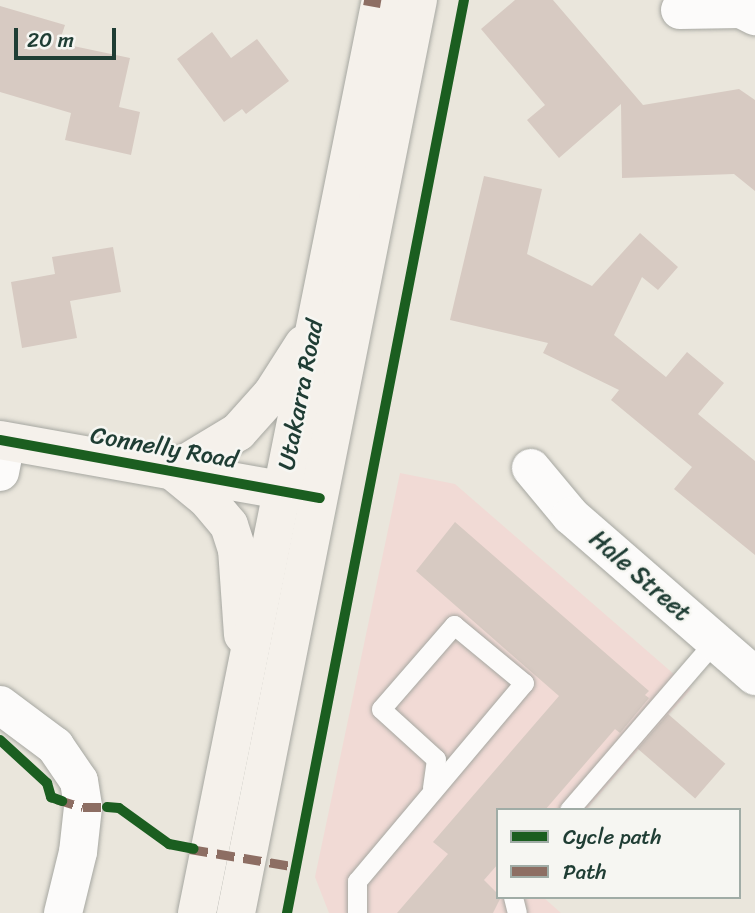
<!DOCTYPE html>
<html>
<head>
<meta charset="utf-8">
<style>
	body { margin:0 }
	#map { position:relative; width:755px; height:913px; overflow:hidden; background:#eae6dc; font-family:Sriracha,sans-serif }
	div>[style] { position:absolute }
	.built>* { inset:0; background:#f1dad5 }
	.building>* { inset:0; background:#d7cac2; transform-origin:0 0 }
	.roads { filter:drop-shadow(0 0 2px #a6a7a1) drop-shadow(0 0 2px #a6a7a1) }
	.lane>* { height:19px; margin:-9.5px; padding:0 9.5px; transform-origin:9.5px; border-radius:9.5px; background:#fcfbfa }
	.street>* { height:38px; margin:-19px; padding:0 19px; transform-origin:19px; border-radius:19px; background:#fcfbfa }
	.secondary>* { height:38px; margin:-19px; padding:0 19px; transform-origin:19px; border-radius:19px; background:#f5f1eb }
	.quiet>* { height:9px; margin-top:-4.5px; transform-origin:0; background:repeating-linear-gradient(90deg,#8d6e63 0 18px,transparent 0 27px) }
	.cycleway>* { height:10px; margin:-5px; padding:0 5px; transform-origin:5px; border-radius:5px; background:#1b5e20 }
	span { translate:-50% -50%; white-space:nowrap; text-align:center; line-height:1.15; -webkit-text-stroke:5px #f6f6f2; paint-order:stroke }
	.street-label { font-size:24px; color:#1f3d34 }
	.legend { position:absolute; left:496px; top:808px; width:245px; height:91px; box-sizing:border-box; background:#f6f6f2; border:2px solid #a0aca6; margin:0; padding:9px 12px; list-style:none; font-size:21px; color:#1f3d34 }
	.legend li { display:flex; align-items:center; gap:14px; height:35px }
	.legend b { width:35px; border:2px solid #a0aca6 }
	.scale { position:absolute; left:14px; top:28px; width:102px; height:32px; box-sizing:border-box; border:4px solid #1f3d34; border-top:0; padding-left:9px; font-size:21px; line-height:24px; white-space:nowrap; color:#1f3d34; -webkit-text-stroke:5px #f6f6f2; paint-order:stroke }
</style>
</head>
<body>
<div id="map">
	<div class="built">
		<i style="clip-path:polygon(400px 473px,455px 484px,691px 689px,586px 810px,498px 810px,498px 897px,543px 897px,561px 913px,329px 913px,315px 877px)"></i>
	</div>
	<div class="building">
		<i style="clip-path:polygon(515px 0,553px 0,643px 105px,739px 89px,755px 100px,755px 191px,734px 174px,622px 178px,621px 104px,559px 158px,527px 120px,545px 105px,481px 29px)"></i>
		<i style="clip-path:polygon(0 6px,65px 25px,59px 43px,130px 58px,119px 107px,140px 112px,131px 155px,65px 140px,71px 113px,0 92px)"></i>
		<i style="clip-path:polygon(212px 32px,231px 58px,257px 39px,289px 81px,246px 114px,242px 109px,224px 122px,177px 59px)"></i>
		<i style="clip-path:polygon(484px 176px,542px 189px,527px 254px,592px 286px,640px 233px,678px 267px,658px 290px,642px 277px,614px 335px,666px 377px,687px 352px,724px 383px,698px 414px,755px 461px,755px 555px,674px 489px,692px 467px,611px 400px,619px 390px,543px 353px,548px 343px,450px 320px)"></i>
		<i style="clip-path:polygon(113px 247px,121px 292px,70px 301px,77px 338px,22px 348px,11px 282px,55px 274px,52px 257px)"></i>
		<i style="clip-path:polygon(455px 522px,649px 691px,645px 695px,649px 698px,620px 733px,615px 729px,545px 810px,498px 810px,498px 864px,484px 880px,501px 897px,493px 913px,397px 913px,448px 854px,433px 842px,559px 696px,416px 571px)"></i>
		<i style="left:668px;top:714px;width:76px;height:46px;rotate:41deg"></i>
	</div>
	<div class="roads">
		<div class="lane">
			<i style="left:569px;top:810px;width:223px;rotate:-49.2deg"></i>
			<i style="left:513px;top:897px;width:16px;rotate:76deg"></i>
			<i style="left:357px;top:913px;width:32px;rotate:-90deg"></i>
			<i style="left:357px;top:881px;width:259px;rotate:-49.9deg"></i>
			<i style="left:524px;top:683px;width:91px;rotate:-140.4deg"></i>
			<i style="left:454px;top:625px;width:111px;rotate:131deg"></i>
			<i style="left:381px;top:709px;width:74px;rotate:42.3deg"></i>
			<i style="left:436px;top:759px;width:29px;rotate:98deg"></i>
		</div>
		<div class="street">
			<i style="left:680px;top:10px;width:61px;rotate:-0.9deg"></i>
			<i style="left:741px;top:9px;width:16px;rotate:27deg"></i>
			<i style="left:531px;top:468px;width:62px;rotate:50.2deg"></i>
			<i style="left:571px;top:516px;width:244px;rotate:41deg"></i>
			<i style="left:0;top:472px;width:31px;rotate:-79deg"></i>
			<i style="left:0;top:705px;width:69px;rotate:36.7deg"></i>
			<i style="left:55px;top:746px;width:42px;rotate:55.6deg"></i>
			<i style="left:79px;top:781px;width:26px;rotate:81deg"></i>
			<i style="left:83px;top:807px;width:45px;rotate:96.3deg"></i>
			<i style="left:78px;top:852px;width:63px;rotate:103.8deg"></i>
		</div>
		<div class="secondary">
			<i style="left:0;top:440px;width:313px;rotate:10.1deg"></i>
			<i style="left:173px;top:471px;width:76px;rotate:-31deg"></i>
			<i style="left:238px;top:432px;width:51px;rotate:-48.2deg"></i>
			<i style="left:272px;top:394px;width:59px;rotate:-57.4deg"></i>
			<i style="left:174px;top:472px;width:43px;rotate:39.3deg"></i>
			<i style="left:207px;top:499px;width:34px;rotate:50deg"></i>
			<i style="left:229px;top:525px;width:25px;rotate:72deg"></i>
			<i style="left:237px;top:549px;width:86px;rotate:86deg"></i>
			<i style="left:197px;top:913px;width:931px;rotate:-78.61deg"></i>
			<i style="left:236px;top:913px;width:931px;rotate:-78.73deg"></i>
		</div>
	</div>
	<div class="quiet">
		<i style="left:364px;top:0;width:17px;rotate:10deg"></i>
		<i style="left:56px;top:799px;width:28px;rotate:17deg"></i>
		<i style="left:83px;top:807px;width:28px"></i>
		<i style="left:190px;top:849px;width:109px;rotate:9.5deg"></i>
	</div>
	<div class="cycleway">
		<i style="left:0;top:440px;width:325px;rotate:10.3deg"></i>
		<i style="left:0;top:740px;width:64px;rotate:42.5deg"></i>
		<i style="left:47px;top:783px;width:15px;rotate:74deg"></i>
		<i style="left:51px;top:797px;width:12px;rotate:20deg"></i>
		<i style="left:107px;top:807px;width:12px;rotate:5deg"></i>
		<i style="left:119px;top:808px;width:62px;rotate:35.8deg"></i>
		<i style="left:169px;top:844px;width:25px;rotate:11deg"></i>
		<i style="left:287px;top:913px;width:930px;rotate:-79.03deg"></i>
	</div>
	<div class="street-label">
		<span style="left:301px;top:395px;rotate:-79deg">Utakarra Road</span>
		<span style="left:164px;top:448px;rotate:10deg">Connelly Road</span>
		<span style="left:640px;top:576px;rotate:41deg">Hale Street</span>
	</div>
	<ul class="legend">
	<li><b style="height:9px;background:#1b5e20"></b>Cycle path</li>
	<li><b style="height:9px;background:#8d6e63"></b>Path</li>
	</ul>
	<div class="scale">20 m</div>
</div>
</body>
</html>
